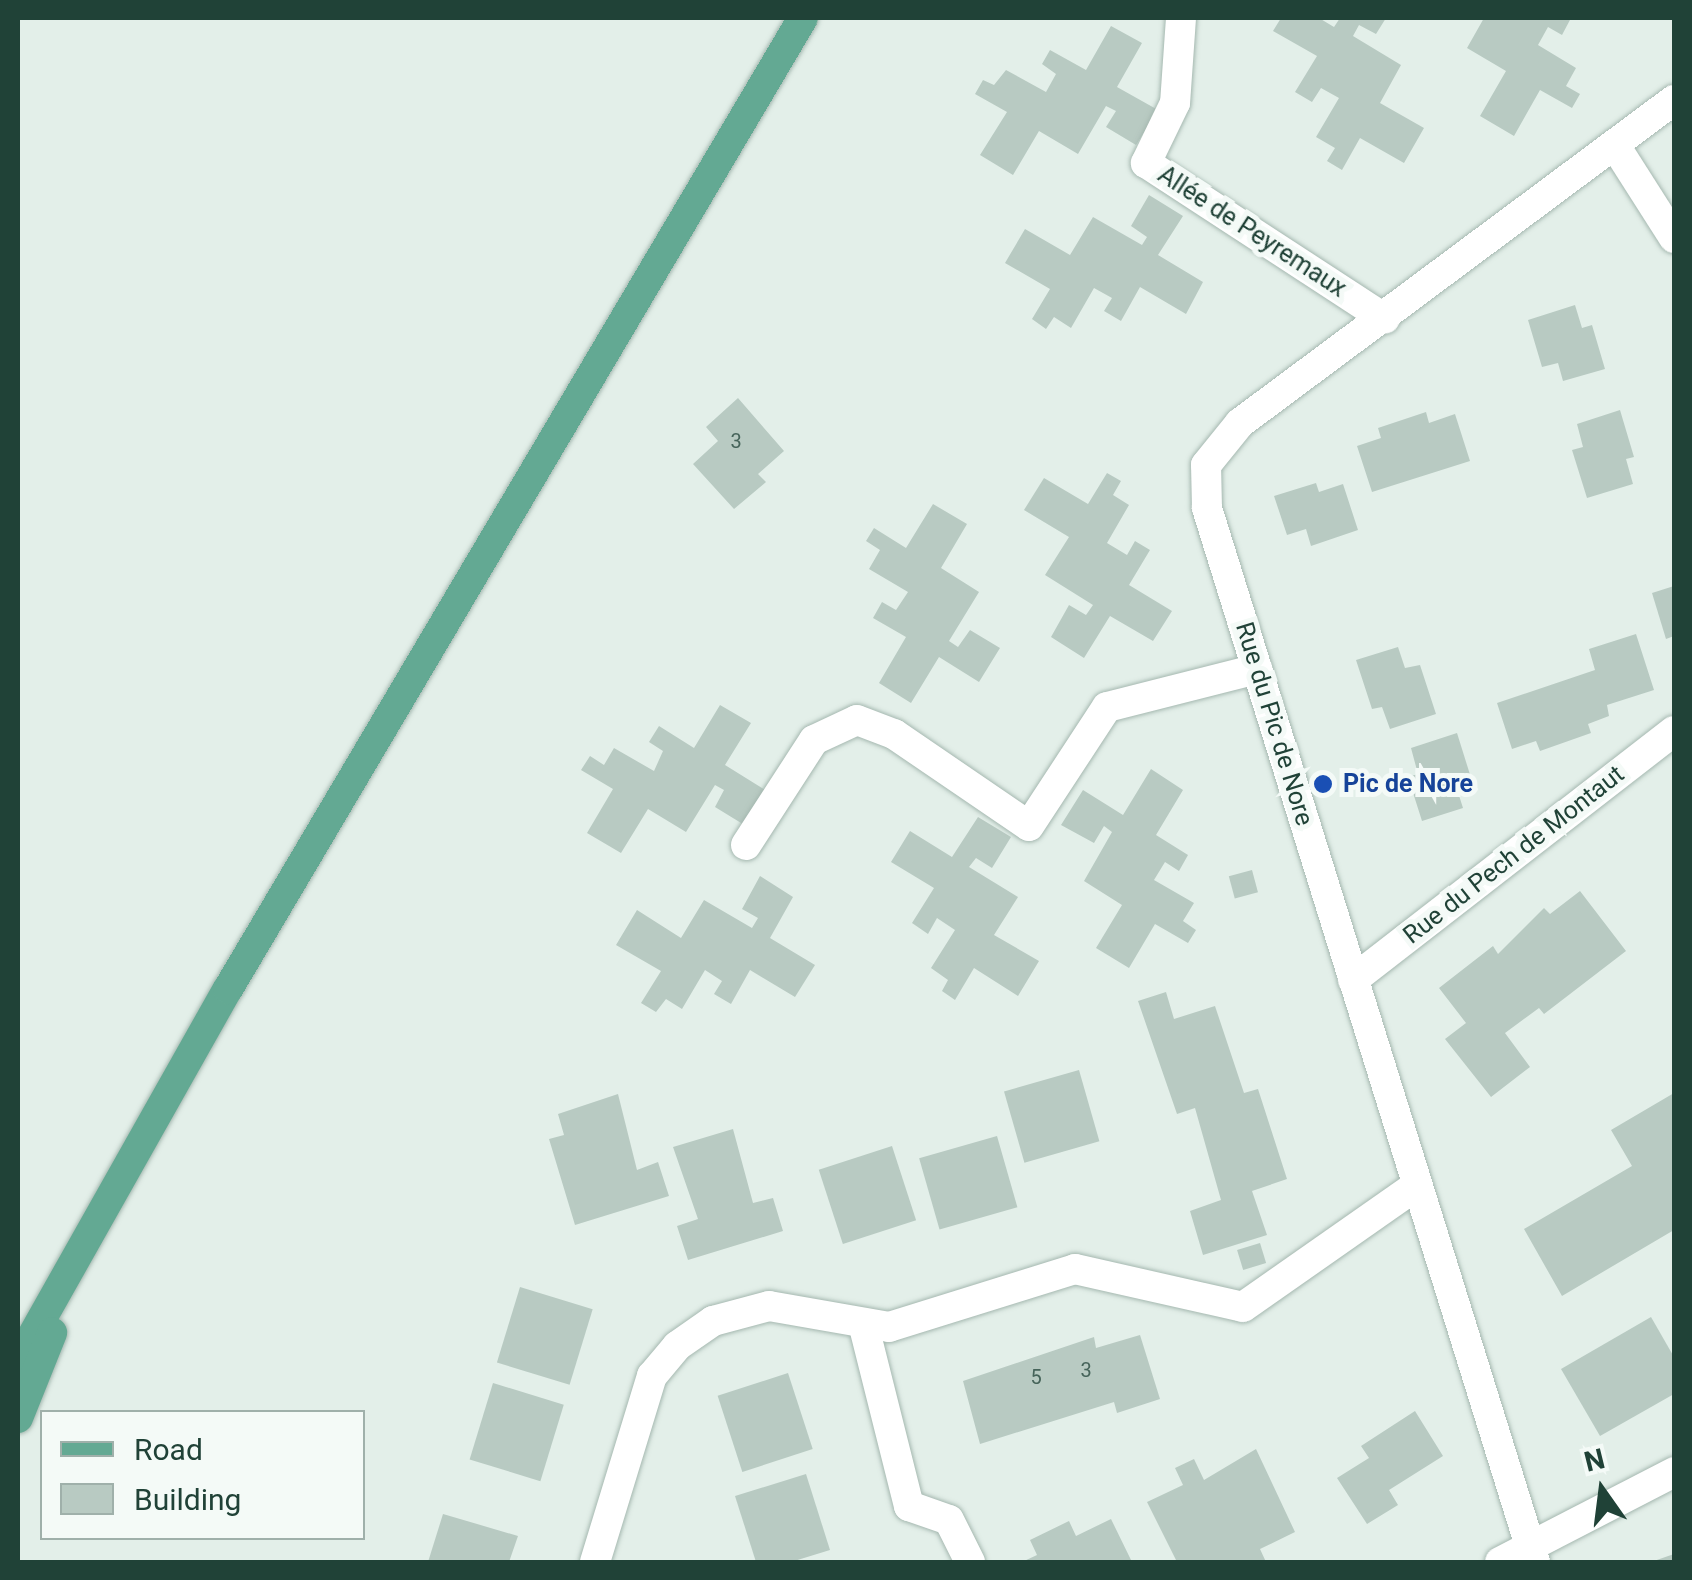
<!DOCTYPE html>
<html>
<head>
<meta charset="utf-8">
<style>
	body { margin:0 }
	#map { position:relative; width:1692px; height:1580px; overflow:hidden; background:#e3efe9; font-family:Roboto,sans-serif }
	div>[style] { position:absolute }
	.building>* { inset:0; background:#b8cac2; transform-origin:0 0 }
	.roads { filter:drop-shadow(0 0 2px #a5b8b0) drop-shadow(0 0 2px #a5b8b0) }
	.minor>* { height:30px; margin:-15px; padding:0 15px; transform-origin:15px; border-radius:15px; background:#fff }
	.major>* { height:30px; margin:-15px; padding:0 15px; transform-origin:15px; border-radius:15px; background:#63a993 }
	.dots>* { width:28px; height:28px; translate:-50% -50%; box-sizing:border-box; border:5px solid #f4faf7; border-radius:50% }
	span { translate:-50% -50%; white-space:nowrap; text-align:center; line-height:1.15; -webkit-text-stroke:10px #f4faf7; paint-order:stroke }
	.number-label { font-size:20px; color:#46645a }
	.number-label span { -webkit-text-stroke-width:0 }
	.street-label { font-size:25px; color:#204237 }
	.transit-label { font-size:25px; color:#164399; font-weight:700 }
	.left { translate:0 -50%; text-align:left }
	.frame { position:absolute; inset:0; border:20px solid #204237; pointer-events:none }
	.legend { position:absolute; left:40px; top:1410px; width:325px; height:130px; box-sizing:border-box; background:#f4faf7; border:2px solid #9fb0aa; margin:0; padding:12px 18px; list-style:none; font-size:30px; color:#204237 }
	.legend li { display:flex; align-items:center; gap:20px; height:50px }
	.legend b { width:50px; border:2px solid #9fb0aa }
	.north { position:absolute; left:1552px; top:1440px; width:100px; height:100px; -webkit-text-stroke:8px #f4faf7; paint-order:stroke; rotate:346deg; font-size:28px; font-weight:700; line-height:40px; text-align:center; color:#204237 }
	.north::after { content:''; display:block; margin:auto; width:35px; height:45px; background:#204237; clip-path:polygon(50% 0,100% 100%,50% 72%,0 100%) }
</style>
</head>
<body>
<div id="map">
	<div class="building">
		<i style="clip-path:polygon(1281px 18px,1319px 18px,1334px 27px,1340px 18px,1386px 18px,1376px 34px,1359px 25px,1353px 36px,1401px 65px,1380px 103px,1424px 128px,1404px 163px,1360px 138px,1342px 170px,1327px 161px,1335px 148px,1316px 137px,1339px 98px,1321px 88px,1312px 102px,1295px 92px,1317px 56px,1273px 31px)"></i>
		<i style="clip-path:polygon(1484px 18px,1571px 18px,1562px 35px,1548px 27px,1538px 45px,1576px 68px,1566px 86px,1580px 94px,1572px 108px,1540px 90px,1514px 136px,1480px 116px,1506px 71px,1467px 48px)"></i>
		<i style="clip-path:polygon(1111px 26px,1142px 43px,1117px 87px,1158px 110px,1136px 145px,1106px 127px,1116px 111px,1106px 106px,1078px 154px,1039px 131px,1013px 175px,980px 155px,1007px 112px,975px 94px,983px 80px,994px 85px,1006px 70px,1046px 92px,1056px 74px,1042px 64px,1050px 50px,1086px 70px)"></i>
		<i style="clip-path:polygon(1149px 195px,1183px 216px,1158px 255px,1203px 282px,1186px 314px,1140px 287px,1121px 321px,1104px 311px,1112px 298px,1094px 288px,1071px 328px,1054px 317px,1046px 329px,1032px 319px,1050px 289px,1005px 263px,1025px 229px,1070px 255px,1093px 217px,1142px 245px,1147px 237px,1131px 226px)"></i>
		<i style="clip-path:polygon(1575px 305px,1582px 328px,1592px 325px,1605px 369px,1563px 381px,1558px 363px,1542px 367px,1528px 320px)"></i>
		<i style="clip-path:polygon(738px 398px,784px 451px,758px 474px,766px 482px,734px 509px,693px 464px,718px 441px,706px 427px)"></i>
		<i style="clip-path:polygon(1620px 410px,1634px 457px,1626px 459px,1633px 484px,1587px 498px,1572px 450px,1583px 447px,1577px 424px)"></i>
		<i style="clip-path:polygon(1426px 412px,1429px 423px,1455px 414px,1470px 461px,1372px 492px,1357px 446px,1381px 438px,1378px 428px)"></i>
		<i style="clip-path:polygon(1107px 473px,1121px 481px,1113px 495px,1129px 505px,1107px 543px,1127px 555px,1135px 541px,1150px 550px,1129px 585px,1172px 611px,1153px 641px,1110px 616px,1084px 658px,1051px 637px,1069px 605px,1086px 615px,1093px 605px,1045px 575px,1069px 537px,1024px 510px,1044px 478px,1088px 504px)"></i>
		<i style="clip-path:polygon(1316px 483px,1319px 492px,1343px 484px,1358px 530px,1311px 546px,1306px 529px,1287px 535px,1274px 496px)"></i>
		<i style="clip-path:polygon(933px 504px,967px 524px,941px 568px,979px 592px,949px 641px,958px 647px,970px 630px,1000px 648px,979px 682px,939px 657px,911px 703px,879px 683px,906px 637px,873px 618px,882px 602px,896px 610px,908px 592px,869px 569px,880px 550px,866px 541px,874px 528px,906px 548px)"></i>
		<i style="clip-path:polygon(1674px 586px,1674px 636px,1666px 639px,1652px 593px)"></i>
		<i style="clip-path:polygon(1636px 634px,1654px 690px,1607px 705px,1609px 716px,1588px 724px,1591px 733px,1540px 751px,1536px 741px,1512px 749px,1497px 703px,1595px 670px,1589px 649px)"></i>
		<i style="clip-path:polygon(1398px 647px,1405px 668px,1420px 665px,1436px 714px,1390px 729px,1382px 707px,1372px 709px,1356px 660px)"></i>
		<i style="clip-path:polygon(720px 705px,751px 723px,725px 765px,767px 791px,746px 826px,715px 807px,724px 790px,715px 785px,686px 832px,648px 809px,621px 853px,587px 833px,613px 789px,581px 770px,590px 756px,604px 765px,614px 748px,654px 771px,663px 751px,649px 742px,659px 726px,694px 748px)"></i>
		<i style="clip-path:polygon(1457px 733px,1472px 781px,1456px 786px,1463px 808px,1422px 821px,1408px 777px,1418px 774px,1411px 748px)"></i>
		<i style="clip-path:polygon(1151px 769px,1183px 790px,1156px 835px,1188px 855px,1179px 871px,1165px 862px,1154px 880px,1194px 903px,1183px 921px,1196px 930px,1188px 943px,1155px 924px,1129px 968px,1096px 948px,1122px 905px,1084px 881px,1112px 832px,1104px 826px,1094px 843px,1061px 825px,1083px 790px,1123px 815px)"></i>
		<i style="clip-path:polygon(978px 817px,1011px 837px,992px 868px,976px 858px,969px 867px,1018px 897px,994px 935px,1039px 961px,1018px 996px,974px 968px,955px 1000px,942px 991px,948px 980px,931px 968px,955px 930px,937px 918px,928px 934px,912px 923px,934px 888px,891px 862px,910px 831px,952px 857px)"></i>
		<i style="left:1252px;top:870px;width:23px;height:24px;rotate:75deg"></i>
		<i style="clip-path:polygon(760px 876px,793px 897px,770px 938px,815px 965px,795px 997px,750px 970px,731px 1004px,714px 994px,722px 981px,705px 970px,682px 1009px,666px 999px,656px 1012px,641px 1003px,661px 971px,616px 945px,637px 910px,681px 938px,704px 900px,752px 928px,758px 918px,742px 909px)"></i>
		<i style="clip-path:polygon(1580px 891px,1626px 951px,1544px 1014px,1539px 1008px,1505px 1033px,1530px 1067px,1491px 1097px,1445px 1039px,1466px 1023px,1439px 988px,1493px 946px,1498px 954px,1544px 908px,1550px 914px)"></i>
		<i style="clip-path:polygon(1166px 992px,1174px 1019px,1215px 1006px,1244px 1093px,1258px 1089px,1287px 1179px,1252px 1191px,1267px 1235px,1203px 1255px,1190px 1211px,1221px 1200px,1195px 1108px,1177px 1114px,1138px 1001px)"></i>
		<i style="left:1079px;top:1070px;width:74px;height:78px;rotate:74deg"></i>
		<i style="clip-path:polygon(1674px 1093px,1674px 1230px,1562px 1296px,1524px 1229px,1632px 1166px,1611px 1130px)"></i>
		<i style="clip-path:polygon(618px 1094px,637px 1170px,658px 1162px,669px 1196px,575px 1225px,549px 1139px,564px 1135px,558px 1114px)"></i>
		<i style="clip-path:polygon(733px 1129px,753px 1203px,773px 1198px,783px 1231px,688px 1260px,677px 1226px,698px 1219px,673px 1147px)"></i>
		<i style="left:997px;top:1136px;width:74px;height:81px;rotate:74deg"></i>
		<i style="left:892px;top:1146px;width:78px;height:77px;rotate:72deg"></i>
		<i style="left:1260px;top:1243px;width:21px;height:24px;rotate:73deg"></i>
		<i style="left:520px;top:1287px;width:76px;height:79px;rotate:17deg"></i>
		<i style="clip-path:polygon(1651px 1317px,1674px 1357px,1674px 1394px,1600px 1436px,1561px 1369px)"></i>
		<i style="clip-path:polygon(1140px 1335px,1160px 1399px,1117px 1413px,1114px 1402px,980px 1444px,963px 1381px,1094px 1337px,1096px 1348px)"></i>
		<i style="left:788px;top:1373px;width:80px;height:74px;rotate:72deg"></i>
		<i style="left:493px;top:1383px;width:74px;height:80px;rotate:17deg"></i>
		<i style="clip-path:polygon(1415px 1411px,1443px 1456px,1389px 1490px,1398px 1505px,1367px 1524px,1337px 1478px,1369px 1458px,1361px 1446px)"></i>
		<i style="clip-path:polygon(1256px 1449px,1295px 1532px,1260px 1549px,1266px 1562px,1177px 1562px,1147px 1502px,1183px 1485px,1175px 1468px,1194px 1459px,1204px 1480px)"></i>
		<i style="clip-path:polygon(806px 1474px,830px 1550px,791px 1562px,756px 1562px,735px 1496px)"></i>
		<i style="clip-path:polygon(443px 1514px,518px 1536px,509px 1562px,428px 1562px)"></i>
		<i style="clip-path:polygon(1111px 1519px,1132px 1562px,1022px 1562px,1037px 1555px,1030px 1540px,1069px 1521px,1076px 1536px)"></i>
		<i style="clip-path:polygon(1674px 1554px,1674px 1562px,1651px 1562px)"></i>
	</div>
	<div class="roads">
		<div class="minor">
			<i style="left:1181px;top:18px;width:85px;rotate:94deg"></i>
			<i style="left:1175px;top:103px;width:67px;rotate:115.8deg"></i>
			<i style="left:1146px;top:163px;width:285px;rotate:33.1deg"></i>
			<i style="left:1616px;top:147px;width:108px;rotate:57.5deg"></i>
			<i style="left:746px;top:845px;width:125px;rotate:-57.1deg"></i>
			<i style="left:814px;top:740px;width:47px;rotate:-24.9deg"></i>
			<i style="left:857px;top:720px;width:40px;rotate:21deg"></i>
			<i style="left:894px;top:734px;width:163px;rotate:34.3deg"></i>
			<i style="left:1029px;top:826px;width:142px;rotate:-56.8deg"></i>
			<i style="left:1107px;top:707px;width:155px;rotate:-14.2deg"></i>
			<i style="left:1353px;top:980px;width:406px;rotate:-37.8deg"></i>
			<i style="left:863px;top:1323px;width:189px;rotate:75.9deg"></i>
			<i style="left:909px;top:1506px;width:42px;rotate:19.3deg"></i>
			<i style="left:949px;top:1520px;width:47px;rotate:63.4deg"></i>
			<i style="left:595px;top:1562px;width:195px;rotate:-73deg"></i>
			<i style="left:652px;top:1376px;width:39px;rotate:-50deg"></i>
			<i style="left:677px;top:1346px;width:44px;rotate:-34.8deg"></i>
			<i style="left:713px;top:1321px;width:58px;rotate:-15deg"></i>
			<i style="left:769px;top:1306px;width:122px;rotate:9.9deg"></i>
			<i style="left:889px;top:1327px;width:195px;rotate:-17.3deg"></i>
			<i style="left:1075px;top:1269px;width:172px;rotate:12.7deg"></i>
			<i style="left:1243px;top:1307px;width:211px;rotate:-35deg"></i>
			<i style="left:1500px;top:1562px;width:196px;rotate:-27.3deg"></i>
			<i style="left:1535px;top:1562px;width:1104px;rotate:-107.29deg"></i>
			<i style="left:1207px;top:508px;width:43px;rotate:-91.3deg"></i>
			<i style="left:1206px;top:465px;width:54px;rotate:-51deg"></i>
			<i style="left:1240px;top:423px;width:541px;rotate:-36.66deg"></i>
		</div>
		<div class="major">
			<i style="left:18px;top:1361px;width:427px;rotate:-60.6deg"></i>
			<i style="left:228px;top:989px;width:1128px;rotate:-59.37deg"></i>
			<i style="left:18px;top:1418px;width:92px;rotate:-68.2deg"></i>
		</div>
	</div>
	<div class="dots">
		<i style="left:1323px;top:784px;background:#1a4fb4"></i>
	</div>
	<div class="number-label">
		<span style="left:736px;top:441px">3</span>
		<span style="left:1086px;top:1370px">3</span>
		<span style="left:1036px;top:1377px">5</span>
	</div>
	<div class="street-label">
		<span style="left:1252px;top:232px;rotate:33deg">Allée de Peyremaux</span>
		<span style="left:1274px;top:724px;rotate:73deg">Rue du Pic de Nore</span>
		<span style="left:1514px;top:855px;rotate:-38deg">Rue du Pech de Montaut</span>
	</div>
	<div class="transit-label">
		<span class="left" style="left:1343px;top:784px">Pic de Nore</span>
	</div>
	<div class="frame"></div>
	<ul class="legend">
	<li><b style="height:12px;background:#63a993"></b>Road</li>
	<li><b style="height:28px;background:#b8cac2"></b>Building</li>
	</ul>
	<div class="north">N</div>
</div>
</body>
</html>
